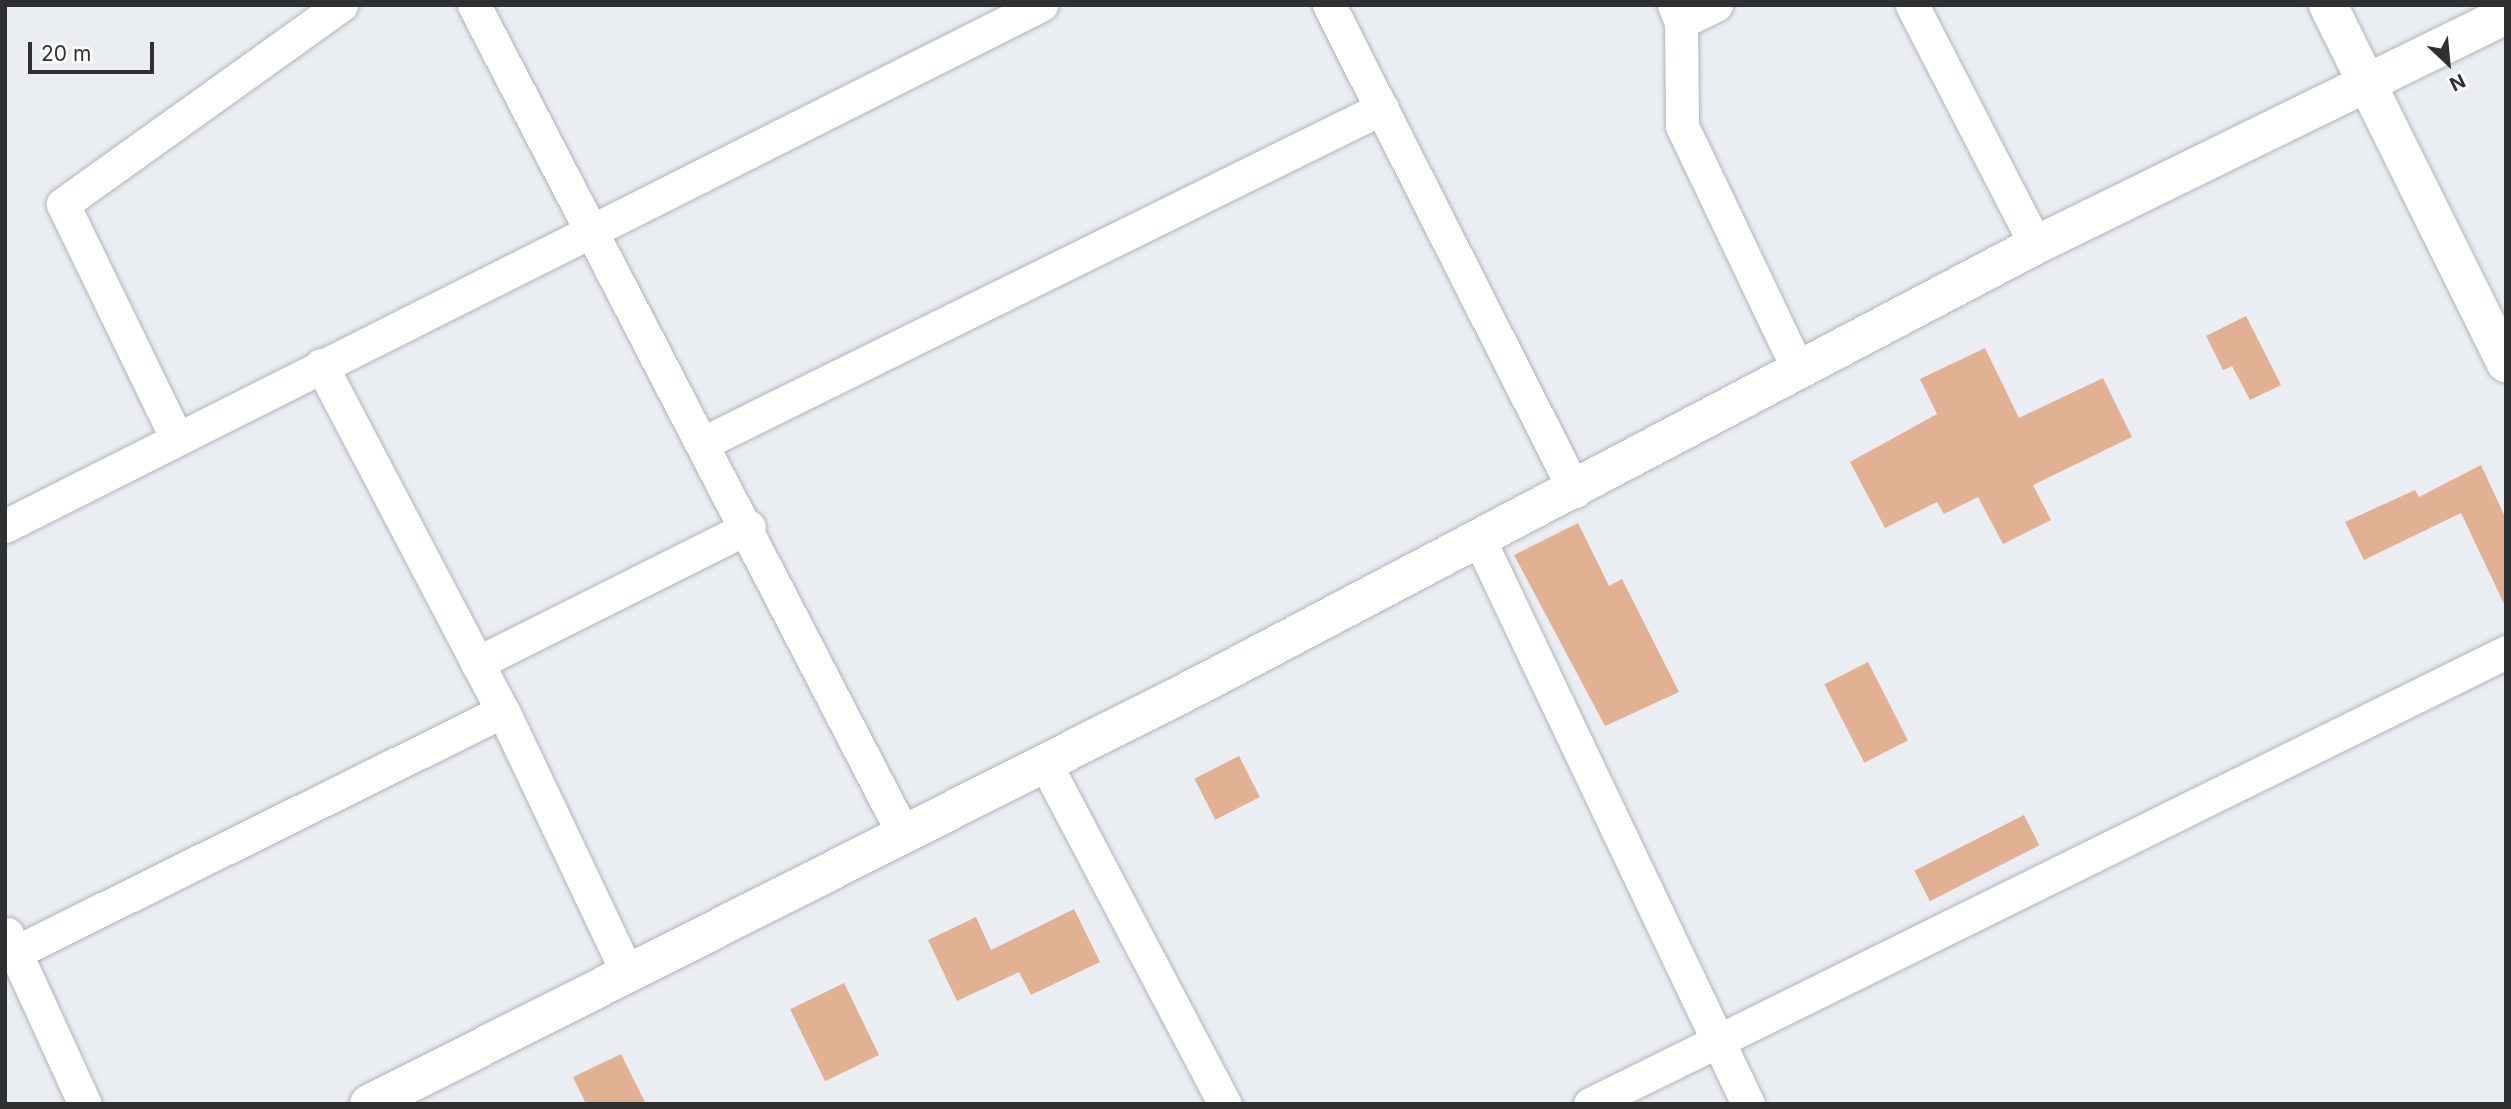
<!DOCTYPE html>
<html>
<head>
<meta charset="utf-8">
<style>
	body { margin:0 }
	#map { position:relative; width:2511px; height:1109px; overflow:hidden; background:#eaeef3; font-family:Inter,sans-serif }
	div>[style] { position:absolute }
	.building>* { inset:0; background:#e2b194; transform-origin:0 0 }
	.roads { filter:drop-shadow(0 0 2px #b1b4b9) drop-shadow(0 0 2px #b1b4b9) }
	.minor>* { height:33px; margin:-16.5px; padding:0 16.5px; transform-origin:16.5px; border-radius:16.5px; background:#fff }
	.tertiary>* { height:38px; margin:-19px; padding:0 19px; transform-origin:19px; border-radius:19px; background:#fff }
	.secondary>* { height:38px; margin:-19px; padding:0 19px; transform-origin:19px; border-radius:19px; background:#fff }
	span { translate:-50% -50%; white-space:nowrap; text-align:center; line-height:1.15; -webkit-text-stroke:7px #fff; paint-order:stroke }
	.frame { position:absolute; inset:0; border:7px solid #2f3032; pointer-events:none }
	.north { position:absolute; left:2413px; top:28px; width:70px; height:70px; -webkit-text-stroke:5px #fff; paint-order:stroke; rotate:154deg; font-size:19px; font-weight:700; line-height:28px; text-align:center; color:#2f3032 }
	.north::after { content:''; display:block; margin:auto; width:24px; height:32px; background:#2f3032; clip-path:polygon(50% 0,100% 100%,50% 72%,0 100%) }
	.scale { position:absolute; left:28px; top:42px; width:126px; height:32px; box-sizing:border-box; border:4px solid #2f3032; border-top:0; padding-left:9px; font-size:21px; line-height:24px; white-space:nowrap; color:#2f3032; -webkit-text-stroke:5px #fff; paint-order:stroke }
</style>
</head>
<body>
<div id="map">
	<div class="building">
		<i style="clip-path:polygon(2246px 316px,2281px 385px,2250px 400px,2232px 366px,2223px 370px,2206px 336px)"></i>
		<i style="clip-path:polygon(1985px 348px,2019px 418px,2103px 378px,2132px 437px,2033px 485px,2051px 520px,2003px 544px,1978px 497px,1944px 514px,1937px 502px,1885px 528px,1850px 462px,1937px 414px,1920px 379px)"></i>
		<i style="clip-path:polygon(2481px 465px,2506px 519px,2506px 608px,2461px 513px,2364px 560px,2345px 522px,2415px 490px,2419px 497px)"></i>
		<i style="clip-path:polygon(1578px 523px,1609px 586px,1622px 579px,1679px 692px,1605px 726px,1514px 555px)"></i>
		<i style="left:1868px;top:662px;width:88px;height:49px;rotate:63deg"></i>
		<i style="left:1239px;top:756px;width:46px;height:50px;rotate:63deg"></i>
		<i style="left:2024px;top:815px;width:34px;height:123px;rotate:63deg"></i>
		<i style="clip-path:polygon(1074px 909px,1100px 962px,1031px 995px,1019px 972px,957px 1001px,928px 940px,976px 917px,991px 950px)"></i>
		<i style="left:844px;top:983px;width:80px;height:60px;rotate:64deg"></i>
		<i style="clip-path:polygon(621px 1054px,646px 1104px,586px 1104px,573px 1077px)"></i>
	</div>
	<div class="roads">
		<div class="minor">
			<i style="left:474px;top:5px;width:935px;rotate:62.61deg"></i>
			<i style="left:1329px;top:5px;width:545px;rotate:63.15deg"></i>
			<i style="left:1674px;top:5px;width:18px;rotate:68deg"></i>
			<i style="left:1681px;top:22px;width:39px;rotate:-26deg"></i>
			<i style="left:1912px;top:5px;width:270px;rotate:62.7deg"></i>
			<i style="left:1681px;top:22px;width:104px;rotate:89.4deg"></i>
			<i style="left:1682px;top:126px;width:272px;rotate:64.5deg"></i>
			<i style="left:321px;top:365px;width:391px;rotate:62.3deg"></i>
			<i style="left:503px;top:711px;width:289px;rotate:64.6deg"></i>
			<i style="left:177px;top:439px;width:261px;rotate:-115.9deg"></i>
			<i style="left:63px;top:204px;width:342px;rotate:-35.6deg"></i>
			<i style="left:705px;top:442px;width:755px;rotate:-26.26deg"></i>
			<i style="left:5px;top:526px;width:1160px;rotate:-26.7deg"></i>
			<i style="left:1479px;top:539px;width:626px;rotate:64.54deg"></i>
			<i style="left:477px;top:663px;width:304px;rotate:-26.6deg"></i>
			<i style="left:1046px;top:765px;width:383px;rotate:62.2deg"></i>
			<i style="left:7px;top:934px;width:187px;rotate:65.4deg"></i>
			<i style="left:16px;top:952px;width:543px;rotate:-26.33deg"></i>
			<i style="left:1590px;top:1104px;width:1021px;rotate:-26.26deg"></i>
		</div>
		<div class="tertiary">
			<i style="left:369px;top:1104px;width:931px;rotate:-26.76deg"></i>
			<i style="left:1200px;top:685px;width:945px;rotate:-27.76deg"></i>
			<i style="left:2036px;top:245px;width:523px;rotate:-26.08deg"></i>
		</div>
		<div class="secondary">
			<i style="left:2328px;top:5px;width:400px;rotate:63.6deg"></i>
		</div>
	</div>
	<div class="frame"></div>
	<div class="north">N</div>
	<div class="scale">20 m</div>
</div>
</body>
</html>
